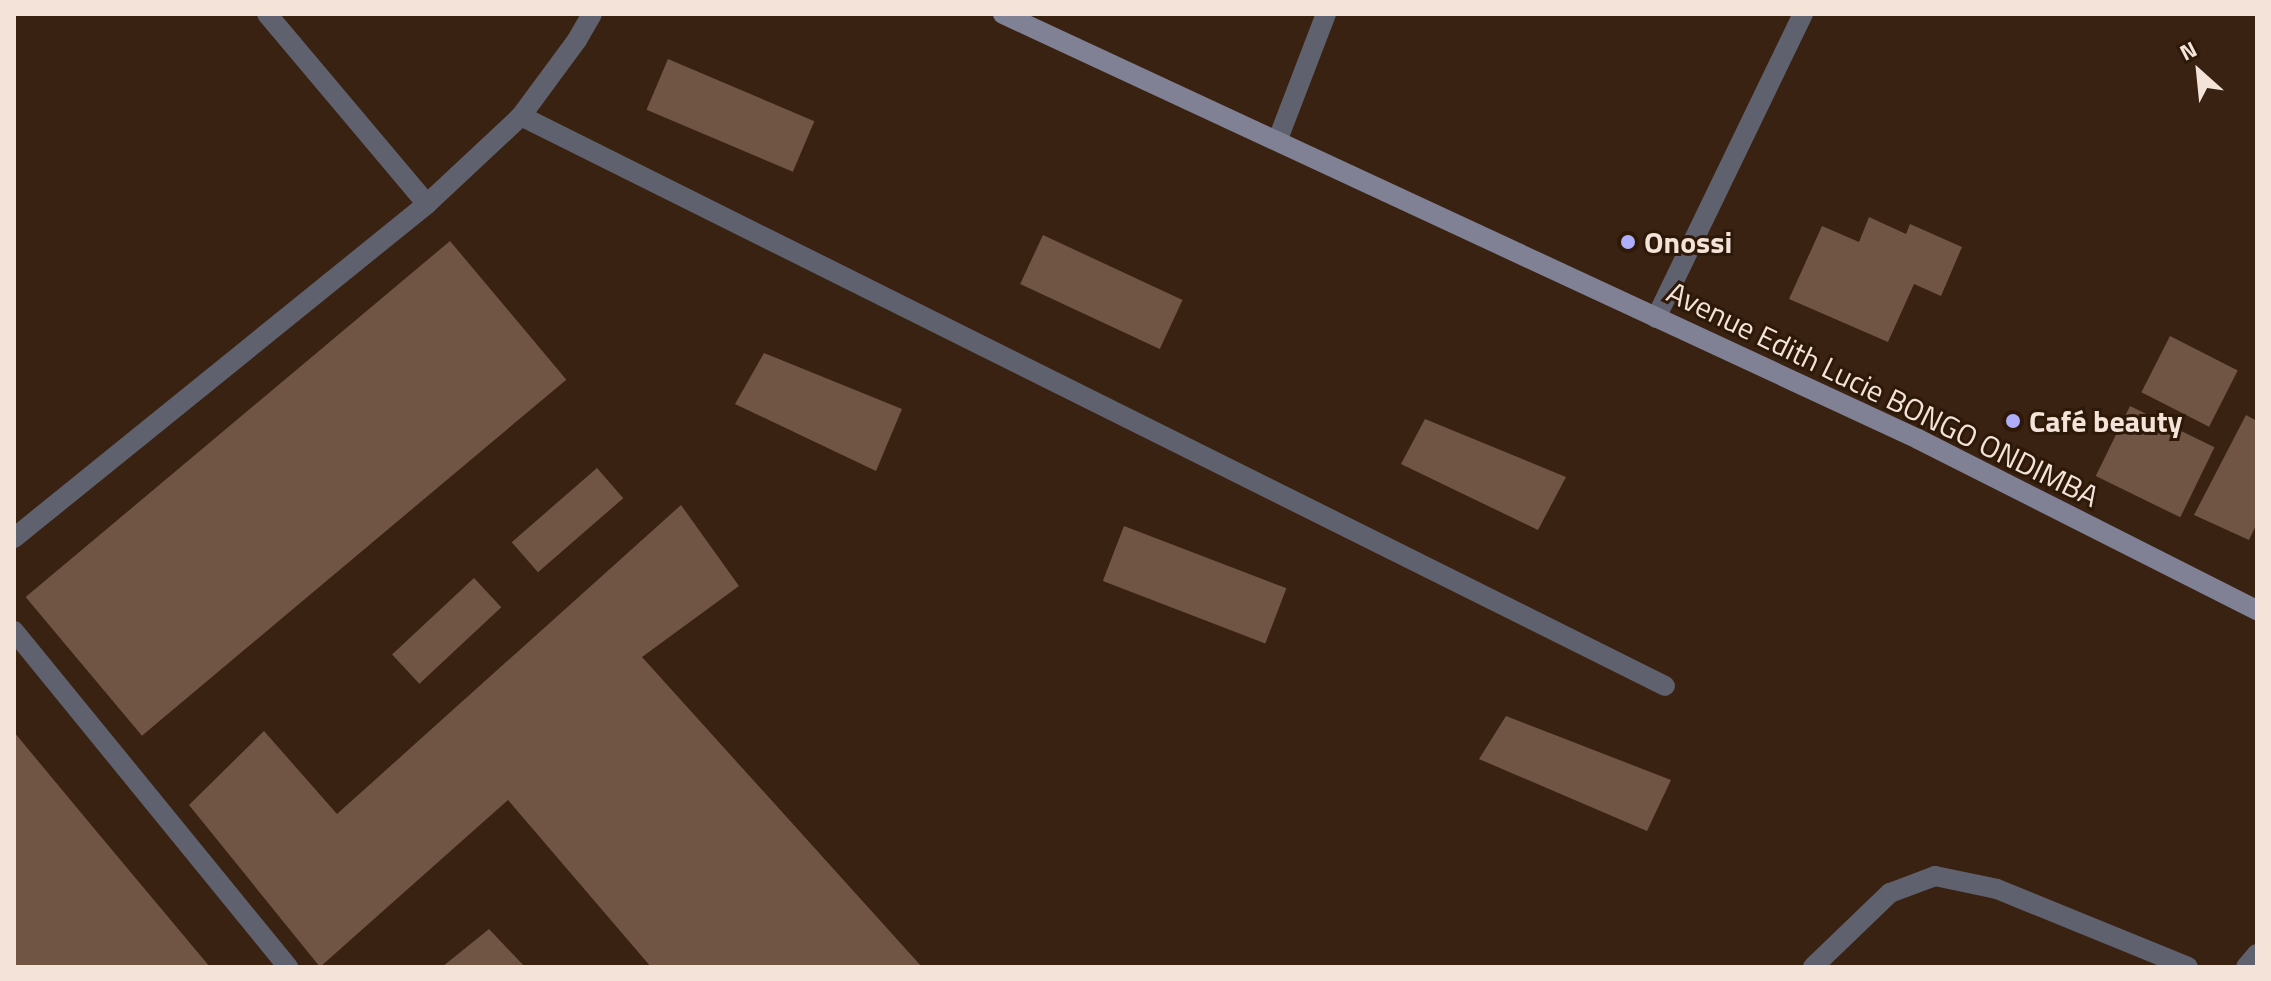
<!DOCTYPE html>
<html>
<head>
<meta charset="utf-8">
<style>
	body { margin:0 }
	#map { position:relative; width:2271px; height:981px; overflow:hidden; background:#392212; font-family:"Titillium Web",sans-serif }
	div>[style] { position:absolute }
	.building>* { inset:0; background:#705544; transform-origin:0 0 }
	.lane>* { height:20px; margin:-10px; padding:0 10px; transform-origin:10px; border-radius:10px; background:#60616e }
	.street>* { height:20px; margin:-10px; padding:0 10px; transform-origin:10px; border-radius:10px; background:#60616e }
	.secondary>* { height:20px; margin:-10px; padding:0 10px; transform-origin:10px; border-radius:10px; background:#808195 }
	.dots>* { width:22px; height:22px; translate:-50% -50%; box-sizing:border-box; border:4px solid #2e1808; border-radius:50% }
	span { translate:-50% -50%; white-space:nowrap; text-align:center; line-height:1.15; -webkit-text-stroke:6px #2e1808; paint-order:stroke }
	.poi-label { font-size:30px; color:#f3e3d9; font-weight:700 }
	.left { translate:0 -50%; text-align:left }
	.street-label { font-size:30px; color:#f3e3d9 }
	.frame { position:absolute; inset:0; border:16px solid #f3e3d9; pointer-events:none }
	.north { position:absolute; left:2159px; top:32px; width:80px; height:80px; -webkit-text-stroke:6px #2e1808; paint-order:stroke; rotate:333deg; font-size:22px; font-weight:700; line-height:32px; text-align:center; color:#f3e3d9 }
	.north::after { content:''; display:block; margin:auto; width:28px; height:36px; background:#f3e3d9; clip-path:polygon(50% 0,100% 100%,50% 72%,0 100%) }
</style>
</head>
<body>
<div id="map">
	<div class="building">
		<i style="left:668px;top:59px;width:159px;height:55px;rotate:23deg"></i>
		<i style="clip-path:polygon(1869px 217px,1906px 234px,1910px 224px,1962px 247px,1941px 296px,1914px 284px,1888px 342px,1789px 299px,1822px 226px,1859px 242px)"></i>
		<i style="left:1043px;top:235px;width:154px;height:54px;rotate:25deg"></i>
		<i style="left:450px;top:241px;width:181px;height:554px;rotate:50deg"></i>
		<i style="left:2170px;top:336px;width:76px;height:63px;rotate:27deg"></i>
		<i style="clip-path:polygon(764px 353px,902px 409px,876px 471px,735px 404px)"></i>
		<i style="left:2130px;top:406px;width:94px;height:78px;rotate:26deg"></i>
		<i style="clip-path:polygon(2246px 415px,2257px 421px,2257px 523px,2249px 540px,2194px 515px)"></i>
		<i style="clip-path:polygon(1425px 419px,1566px 477px,1538px 530px,1401px 464px)"></i>
		<i style="left:597px;top:468px;width:40px;height:113px;rotate:49deg"></i>
		<i style="clip-path:polygon(681px 505px,739px 586px,642px 657px,922px 967px,651px 967px,508px 800px,320px 967px,189px 805px,264px 731px,337px 814px)"></i>
		<i style="left:1124px;top:526px;width:174px;height:59px;rotate:21deg"></i>
		<i style="left:474px;top:578px;width:40px;height:112px;rotate:47deg"></i>
		<i style="clip-path:polygon(1506px 716px,1671px 780px,1647px 831px,1479px 759px)"></i>
		<i style="clip-path:polygon(14px 732px,97px 832px,210px 967px,18px 967px,14px 963px)"></i>
		<i style="clip-path:polygon(489px 929px,525px 967px,442px 967px)"></i>
	</div>
	<div class="lane">
		<i style="left:267px;top:14px;width:248px;rotate:49.9deg"></i>
		<i style="left:521px;top:116px;width:1278px;rotate:26.48deg"></i>
		<i style="left:14px;top:538px;width:531px;rotate:-38.96deg"></i>
		<i style="left:427px;top:204px;width:129px;rotate:-43.1deg"></i>
		<i style="left:521px;top:116px;width:94px;rotate:-53.6deg"></i>
		<i style="left:577px;top:40px;width:30px;rotate:-60deg"></i>
		<i style="left:14px;top:631px;width:434px;rotate:50.8deg"></i>
		<i style="left:1813px;top:967px;width:107px;rotate:-43.9deg"></i>
		<i style="left:1890px;top:893px;width:48px;rotate:-20.7deg"></i>
		<i style="left:1935px;top:876px;width:63px;rotate:11.8deg"></i>
		<i style="left:1997px;top:889px;width:206px;rotate:22.2deg"></i>
		<i style="left:2246px;top:967px;width:17px;rotate:-50deg"></i>
	</div>
	<div class="street">
		<i style="left:1278px;top:139px;width:134px;rotate:-69deg"></i>
		<i style="left:1656px;top:318px;width:338px;rotate:-64.2deg"></i>
	</div>
	<div class="secondary">
		<i style="left:1003px;top:14px;width:1009px;rotate:24.91deg"></i>
		<i style="left:1918px;top:439px;width:380px;rotate:26.8deg"></i>
	</div>
	<div class="dots">
		<i style="left:1628px;top:242px;background:#aeaefb"></i>
		<i style="left:2013px;top:421px;background:#aeaefb"></i>
	</div>
	<div class="poi-label">
		<span class="left" style="left:1644px;top:242px">Onossi</span>
		<span class="left" style="left:2029px;top:421px">Café beauty</span>
	</div>
	<div class="street-label">
		<span style="left:1883px;top:394px;rotate:26deg">Avenue Edith Lucie BONGO ONDIMBA</span>
	</div>
	<div class="frame"></div>
	<div class="north">N</div>
</div>
</body>
</html>
